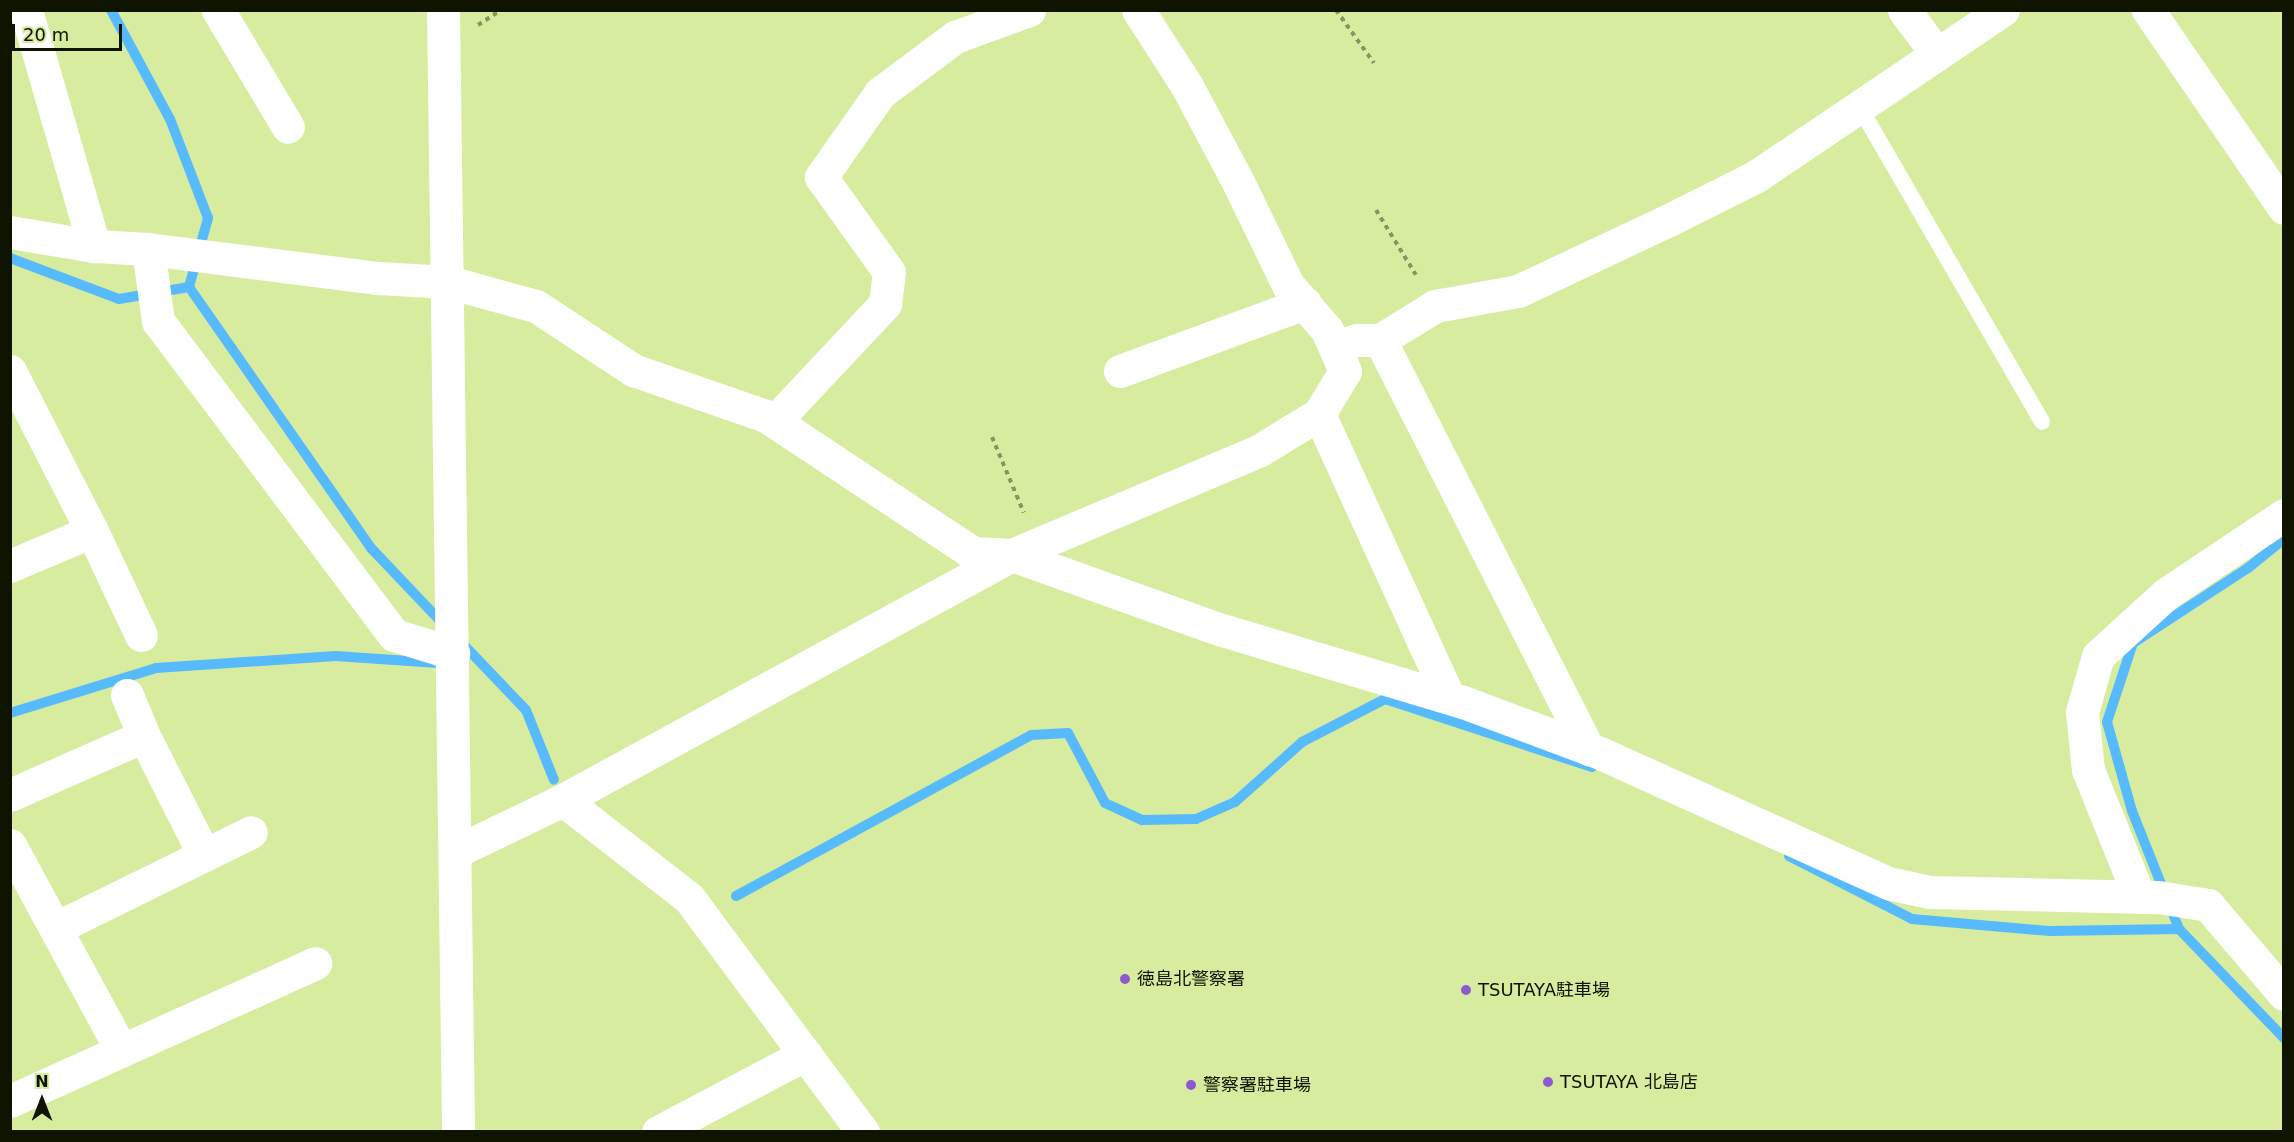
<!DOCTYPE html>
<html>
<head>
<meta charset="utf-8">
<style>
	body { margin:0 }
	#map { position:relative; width:2294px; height:1142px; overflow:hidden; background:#d7ec9f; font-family:"DejaVu Sans","Noto Sans JP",sans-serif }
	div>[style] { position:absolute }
	.stream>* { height:10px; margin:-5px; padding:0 5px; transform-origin:5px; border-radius:5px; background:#57bafd }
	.path>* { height:4px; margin-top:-2px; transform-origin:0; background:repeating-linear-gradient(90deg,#86955f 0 4.5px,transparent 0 9px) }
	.service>* { height:16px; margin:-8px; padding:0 8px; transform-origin:8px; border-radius:8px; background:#fff }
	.minor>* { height:33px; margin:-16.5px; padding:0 16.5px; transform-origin:16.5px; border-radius:16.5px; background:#fff }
	.tertiary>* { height:33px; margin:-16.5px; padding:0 16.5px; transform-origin:16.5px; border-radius:16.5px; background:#fff }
	.dots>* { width:16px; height:16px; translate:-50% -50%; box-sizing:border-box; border:3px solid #d7ec9f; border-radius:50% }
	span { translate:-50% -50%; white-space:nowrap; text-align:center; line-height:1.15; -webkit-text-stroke:4.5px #d7ec9f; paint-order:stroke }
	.poi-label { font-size:18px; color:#0e1400 }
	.left { translate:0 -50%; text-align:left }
	.frame { position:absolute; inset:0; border:12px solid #0e1400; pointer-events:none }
	.north { position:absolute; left:12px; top:1070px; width:60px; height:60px; -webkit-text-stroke:4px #d7ec9f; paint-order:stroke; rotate:0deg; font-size:16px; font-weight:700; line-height:24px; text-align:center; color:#0e1400 }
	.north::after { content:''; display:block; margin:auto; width:21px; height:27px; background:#0e1400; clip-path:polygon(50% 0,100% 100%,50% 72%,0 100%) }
	.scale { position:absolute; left:12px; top:24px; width:110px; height:27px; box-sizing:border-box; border:3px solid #0e1400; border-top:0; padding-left:8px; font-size:18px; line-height:21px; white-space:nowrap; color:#0e1400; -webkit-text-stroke:4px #d7ec9f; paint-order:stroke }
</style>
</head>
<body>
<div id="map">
	<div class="stream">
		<i style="left:111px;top:10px;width:124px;rotate:61.6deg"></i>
		<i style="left:170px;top:119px;width:106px;rotate:69deg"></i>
		<i style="left:208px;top:218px;width:72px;rotate:105.4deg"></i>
		<i style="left:10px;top:258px;width:116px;rotate:20.6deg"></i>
		<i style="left:119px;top:299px;width:71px;rotate:-9.7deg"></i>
		<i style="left:189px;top:287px;width:318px;rotate:55.1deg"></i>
		<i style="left:371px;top:548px;width:105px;rotate:46.5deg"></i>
		<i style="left:460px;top:641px;width:95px;rotate:46.3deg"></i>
		<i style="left:526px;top:710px;width:75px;rotate:68.2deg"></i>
		<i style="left:10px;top:713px;width:153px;rotate:-17.1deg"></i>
		<i style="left:156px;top:668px;width:180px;rotate:-3.8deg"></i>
		<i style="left:336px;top:656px;width:102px;rotate:3.9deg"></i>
		<i style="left:1789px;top:856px;width:138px;rotate:27.1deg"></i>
		<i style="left:1912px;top:919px;width:139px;rotate:5deg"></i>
		<i style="left:2050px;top:931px;width:129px;rotate:-0.9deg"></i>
		<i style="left:2179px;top:929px;width:151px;rotate:46.1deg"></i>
		<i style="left:736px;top:896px;width:336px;rotate:-28.6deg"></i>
		<i style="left:1031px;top:735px;width:37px;rotate:-3deg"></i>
		<i style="left:1068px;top:733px;width:79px;rotate:62.1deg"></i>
		<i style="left:1105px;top:803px;width:41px;rotate:24.7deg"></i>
		<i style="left:1142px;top:820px;width:54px;rotate:-1.1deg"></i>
		<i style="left:1196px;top:819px;width:43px;rotate:-23.6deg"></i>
		<i style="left:1235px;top:802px;width:90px;rotate:-41.8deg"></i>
		<i style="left:1302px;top:742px;width:93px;rotate:-27.4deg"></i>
		<i style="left:1385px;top:699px;width:218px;rotate:18.2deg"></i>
		<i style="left:2179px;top:929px;width:127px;rotate:-111.7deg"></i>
		<i style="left:2132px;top:811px;width:92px;rotate:-105.7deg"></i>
		<i style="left:2107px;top:722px;width:83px;rotate:-71.8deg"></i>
		<i style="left:2133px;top:643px;width:137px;rotate:-33.1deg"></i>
		<i style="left:2248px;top:568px;width:46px;rotate:-38.9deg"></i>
	</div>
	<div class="path">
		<i style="left:1336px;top:10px;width:65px;rotate:54.4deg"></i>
		<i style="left:478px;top:25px;width:27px;rotate:-33deg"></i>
		<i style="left:1376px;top:210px;width:76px;rotate:58.4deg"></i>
		<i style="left:992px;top:437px;width:82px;rotate:67.2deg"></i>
	</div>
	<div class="service">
		<i style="left:1859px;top:106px;width:365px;rotate:59.9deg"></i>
	</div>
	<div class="minor">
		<i style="left:26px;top:10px;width:246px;rotate:73.9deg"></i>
		<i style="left:218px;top:10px;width:136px;rotate:59.1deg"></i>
		<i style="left:1904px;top:10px;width:55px;rotate:53.1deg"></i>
		<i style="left:2148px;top:10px;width:240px;rotate:55.5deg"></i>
		<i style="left:10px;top:232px;width:85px;rotate:9.5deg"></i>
		<i style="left:94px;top:246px;width:54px;rotate:3.2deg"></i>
		<i style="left:148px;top:249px;width:232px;rotate:7.2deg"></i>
		<i style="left:378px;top:278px;width:70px;rotate:3.3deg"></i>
		<i style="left:448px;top:282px;width:91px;rotate:15.3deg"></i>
		<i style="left:536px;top:306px;width:116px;rotate:33.4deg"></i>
		<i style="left:633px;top:370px;width:141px;rotate:19.1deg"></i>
		<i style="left:766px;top:416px;width:248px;rotate:33.5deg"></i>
		<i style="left:973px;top:553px;width:39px;rotate:3deg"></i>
		<i style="left:1012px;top:555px;width:220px;rotate:19.7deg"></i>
		<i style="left:1219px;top:629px;width:255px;rotate:16.7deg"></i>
		<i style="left:1463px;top:702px;width:146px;rotate:20.4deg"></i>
		<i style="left:1600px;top:753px;width:316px;rotate:24.3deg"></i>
		<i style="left:1888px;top:883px;width:43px;rotate:12.1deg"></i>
		<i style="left:1930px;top:892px;width:228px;rotate:1.3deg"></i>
		<i style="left:2158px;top:897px;width:51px;rotate:9.1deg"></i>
		<i style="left:2208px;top:905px;width:117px;rotate:49.5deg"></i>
		<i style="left:148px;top:249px;width:73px;rotate:82.1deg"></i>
		<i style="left:158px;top:321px;width:393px;rotate:53.1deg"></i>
		<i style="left:394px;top:635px;width:62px;rotate:17deg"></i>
		<i style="left:1380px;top:340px;width:459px;rotate:63deg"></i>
		<i style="left:1335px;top:347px;width:23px;rotate:-18deg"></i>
		<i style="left:1357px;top:340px;width:23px"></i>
		<i style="left:1380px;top:340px;width:65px;rotate:-31.7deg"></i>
		<i style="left:1435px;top:306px;width:84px;rotate:-10.2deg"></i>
		<i style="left:1518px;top:291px;width:167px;rotate:-25.2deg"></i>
		<i style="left:1669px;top:220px;width:96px;rotate:-26.6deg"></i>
		<i style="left:1755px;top:177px;width:299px;rotate:-34deg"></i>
		<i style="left:10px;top:371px;width:180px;rotate:62.9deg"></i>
		<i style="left:92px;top:531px;width:89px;rotate:156.9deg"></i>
		<i style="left:1120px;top:371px;width:197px;rotate:-20.2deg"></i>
		<i style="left:1319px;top:414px;width:312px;rotate:65.4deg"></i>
		<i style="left:775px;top:421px;width:161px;rotate:-46.8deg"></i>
		<i style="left:885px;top:304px;width:32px;rotate:-83deg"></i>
		<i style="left:889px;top:272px;width:117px;rotate:-125.6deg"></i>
		<i style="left:821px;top:177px;width:103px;rotate:-54.9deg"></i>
		<i style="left:880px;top:93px;width:94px;rotate:-36.7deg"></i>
		<i style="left:955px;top:37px;width:79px;rotate:-20deg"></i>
		<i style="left:92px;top:531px;width:115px;rotate:64.8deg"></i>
		<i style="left:127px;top:695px;width:44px;rotate:67.5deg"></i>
		<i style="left:10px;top:795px;width:146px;rotate:-23.8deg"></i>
		<i style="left:144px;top:736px;width:133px;rotate:63.2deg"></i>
		<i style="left:563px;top:800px;width:160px;rotate:37.9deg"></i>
		<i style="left:689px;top:898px;width:292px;rotate:53.4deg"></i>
		<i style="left:10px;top:845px;width:234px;rotate:61.5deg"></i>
		<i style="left:455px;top:852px;width:120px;rotate:-25.7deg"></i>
		<i style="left:563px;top:800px;width:511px;rotate:-28.62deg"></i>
		<i style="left:1012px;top:555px;width:269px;rotate:-22.9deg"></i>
		<i style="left:1260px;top:450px;width:69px;rotate:-31.4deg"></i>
		<i style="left:1319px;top:414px;width:50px;rotate:-58.8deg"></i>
		<i style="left:1345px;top:371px;width:45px;rotate:-113.7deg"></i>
		<i style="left:1327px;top:330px;width:60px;rotate:-130.9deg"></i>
		<i style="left:1288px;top:285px;width:114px;rotate:-115.9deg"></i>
		<i style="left:1238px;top:182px;width:109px;rotate:-118deg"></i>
		<i style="left:1187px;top:86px;width:90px;rotate:-122.8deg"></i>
		<i style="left:2139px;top:896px;width:136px;rotate:-112deg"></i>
		<i style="left:2088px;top:770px;width:58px;rotate:-95.9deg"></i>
		<i style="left:2082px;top:712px;width:58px;rotate:-74.1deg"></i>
		<i style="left:2098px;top:656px;width:92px;rotate:-42.4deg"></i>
		<i style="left:2166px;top:594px;width:142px;rotate:-33.8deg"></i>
		<i style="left:56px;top:928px;width:217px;rotate:-26.2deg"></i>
		<i style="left:10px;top:1101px;width:335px;rotate:-24.3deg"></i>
		<i style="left:658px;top:1132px;width:167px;rotate:-27.8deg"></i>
	</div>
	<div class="tertiary">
		<i style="left:443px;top:10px;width:1122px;rotate:89.23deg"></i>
	</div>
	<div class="dots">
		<i style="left:1125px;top:979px;background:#8d59d1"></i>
		<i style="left:1466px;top:990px;background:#8d59d1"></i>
		<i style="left:1548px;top:1082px;background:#8d59d1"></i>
		<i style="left:1191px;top:1085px;background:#8d59d1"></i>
	</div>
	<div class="poi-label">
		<span class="left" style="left:1137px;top:979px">徳島北警察署</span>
		<span class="left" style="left:1478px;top:990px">TSUTAYA駐車場</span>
		<span class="left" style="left:1560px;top:1082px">TSUTAYA 北島店</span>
		<span class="left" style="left:1203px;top:1085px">警察署駐車場</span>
	</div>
	<div class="frame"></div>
	<div class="north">N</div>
	<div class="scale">20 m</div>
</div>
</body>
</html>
